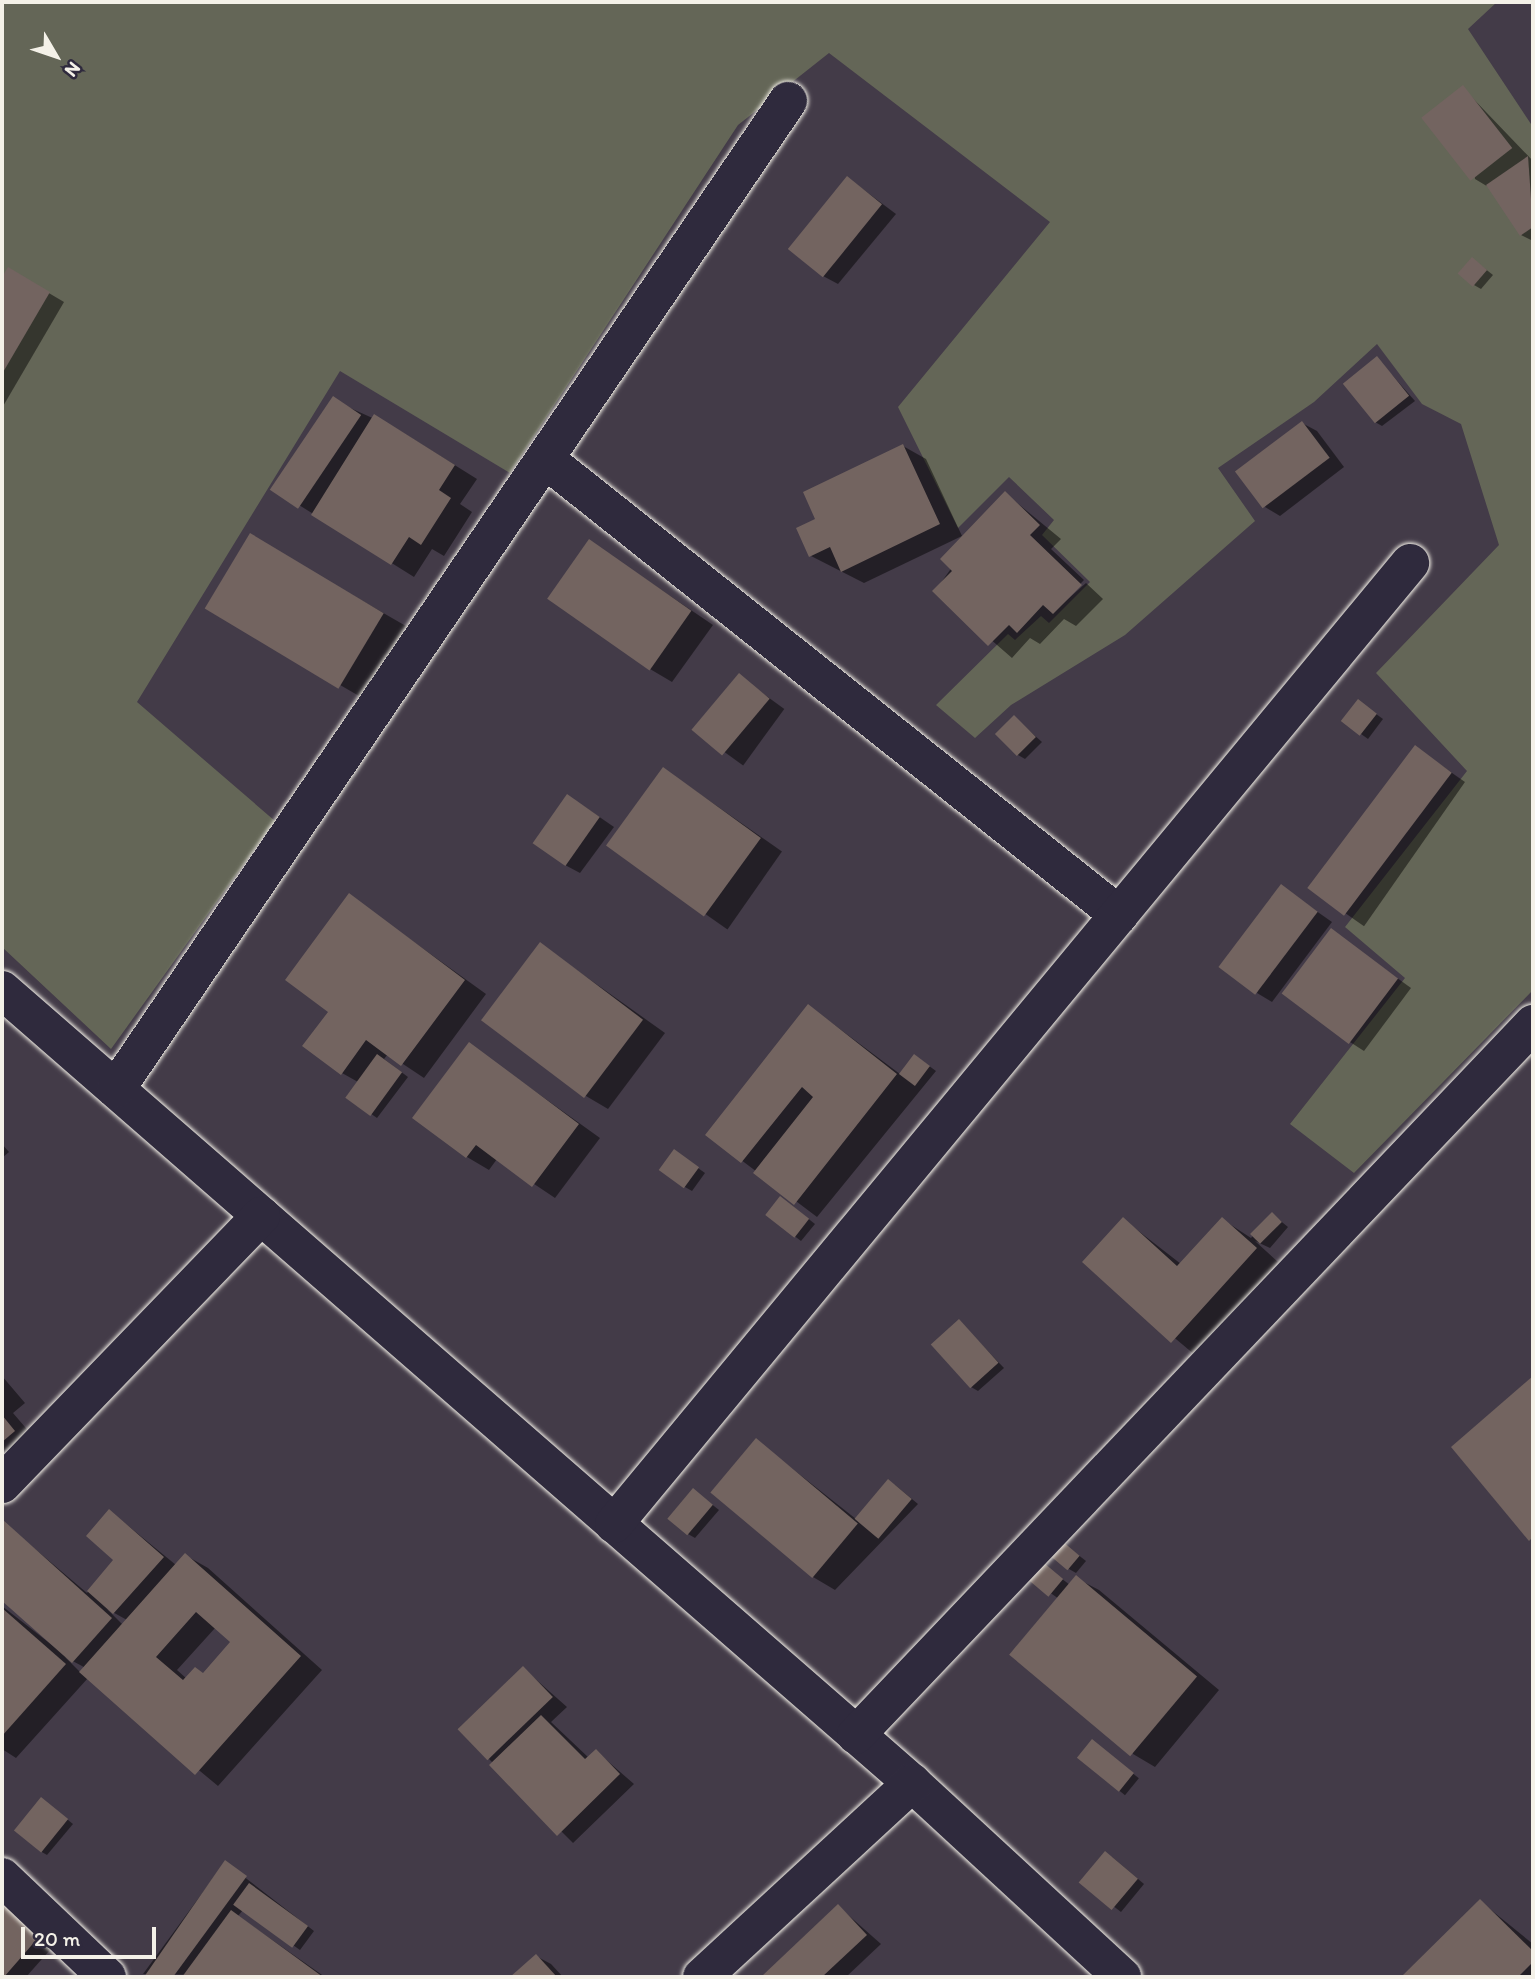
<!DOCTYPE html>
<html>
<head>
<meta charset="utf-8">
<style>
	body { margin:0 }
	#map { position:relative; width:1535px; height:1979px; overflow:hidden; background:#433b48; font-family:Itim,sans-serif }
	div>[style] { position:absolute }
	.green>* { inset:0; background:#646657 }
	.shadow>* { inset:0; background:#0007; transform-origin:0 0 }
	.building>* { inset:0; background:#736460; transform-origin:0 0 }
	.roads { filter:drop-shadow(0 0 2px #f4f1e8) drop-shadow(0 0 2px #f4f1e8) }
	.minor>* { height:38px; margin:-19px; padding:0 19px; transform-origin:19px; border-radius:19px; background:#2f2a3d }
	span { translate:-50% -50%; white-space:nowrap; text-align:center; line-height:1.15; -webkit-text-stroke:5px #2f2a3d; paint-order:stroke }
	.frame { position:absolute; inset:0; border:4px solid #f4f1e8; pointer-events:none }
	.north { position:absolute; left:21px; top:21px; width:70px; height:70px; -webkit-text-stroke:5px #2f2a3d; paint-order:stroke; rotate:129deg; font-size:19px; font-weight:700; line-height:28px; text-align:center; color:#f4f1e8 }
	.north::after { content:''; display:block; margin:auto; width:24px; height:32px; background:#f4f1e8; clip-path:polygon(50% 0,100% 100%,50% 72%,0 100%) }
	.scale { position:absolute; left:21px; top:1927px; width:135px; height:32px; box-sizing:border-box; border:4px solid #f4f1e8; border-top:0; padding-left:9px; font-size:21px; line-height:24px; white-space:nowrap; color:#f4f1e8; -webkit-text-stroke:5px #2f2a3d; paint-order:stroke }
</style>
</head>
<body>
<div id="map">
	<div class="green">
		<i style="clip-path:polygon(2px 2px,1497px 2px,1468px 29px,1533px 127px,1533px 990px,1354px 1173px,1290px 1124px,1405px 978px,1345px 927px,1467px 771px,1376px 673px,1499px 545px,1461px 424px,1422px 404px,1377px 344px,1314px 402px,1218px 468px,1255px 521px,1125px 635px,1011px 705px,975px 738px,936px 705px,1008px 634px,1015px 640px,1041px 616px,1049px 623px,1090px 582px,1042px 535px,1054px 520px,1009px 477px,958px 528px,898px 407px,1050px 222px,829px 53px,738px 125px,510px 473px,340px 371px,137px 702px,275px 821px,111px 1049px,2px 947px)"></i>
	</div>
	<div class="shadow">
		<i style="clip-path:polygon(1463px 88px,1533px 161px,1533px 241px,1521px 235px,1490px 188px,1475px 179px)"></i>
		<i style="clip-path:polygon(848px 178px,896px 214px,838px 284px,823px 276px)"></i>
		<i style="clip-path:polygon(1479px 264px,1493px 275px,1481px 289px,1474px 285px)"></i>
		<i style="clip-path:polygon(8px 269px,64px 302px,2px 408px,2px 280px)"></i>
		<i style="clip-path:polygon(1377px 358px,1415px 401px,1382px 426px,1375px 422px)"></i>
		<i style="clip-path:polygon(348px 407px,397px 429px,477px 479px,460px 504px,472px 512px,444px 556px,432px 549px,414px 577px,275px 490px)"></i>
		<i style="clip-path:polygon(1302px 423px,1317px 431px,1344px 467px,1280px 516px,1265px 507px)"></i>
		<i style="clip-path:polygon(903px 446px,926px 459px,962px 536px,864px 583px,811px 556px,818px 519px)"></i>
		<i style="clip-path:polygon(1005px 493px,1061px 539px,1051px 549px,1084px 580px,1051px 614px,1086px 583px,1103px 599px,1076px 626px,1064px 619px,1040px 644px,1030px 638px,1012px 658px,935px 591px)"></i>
		<i style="left:250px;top:536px;width:180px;height:84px;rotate:30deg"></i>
		<i style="clip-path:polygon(589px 541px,713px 625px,672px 682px,650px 669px)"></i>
		<i style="left:739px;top:676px;width:56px;height:70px;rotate:36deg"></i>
		<i style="clip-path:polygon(1365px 706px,1383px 719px,1368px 739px,1343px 721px)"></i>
		<i style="clip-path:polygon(1015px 718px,1042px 742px,1025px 759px,1018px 755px)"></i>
		<i style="left:1415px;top:747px;width:61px;height:176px;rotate:35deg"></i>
		<i style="left:664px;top:769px;width:144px;height:95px;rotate:35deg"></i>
		<i style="clip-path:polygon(582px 805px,614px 827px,580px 873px,565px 865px)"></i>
		<i style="clip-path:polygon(1282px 887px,1332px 922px,1272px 1002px,1257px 993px)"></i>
		<i style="clip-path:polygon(350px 896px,486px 994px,424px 1078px,388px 1054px,384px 1059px,408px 1077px,377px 1118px,347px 1097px,358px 1082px,342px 1073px,331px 1012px)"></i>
		<i style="clip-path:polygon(1332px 931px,1411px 988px,1364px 1051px,1350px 1042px)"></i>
		<i style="clip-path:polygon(540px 944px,665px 1033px,608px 1109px,586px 1096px)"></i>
		<i style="clip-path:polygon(809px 1006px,900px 1074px,921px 1060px,936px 1071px,817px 1217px,708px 1135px)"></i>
		<i style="clip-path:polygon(469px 1044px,600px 1138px,555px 1198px,497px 1159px,489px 1170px,467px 1157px)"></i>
		<i style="clip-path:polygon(2px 1144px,9px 1152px,2px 1158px)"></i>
		<i style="clip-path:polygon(681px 1156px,705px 1173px,692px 1191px,685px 1187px)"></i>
		<i style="clip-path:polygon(787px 1202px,815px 1224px,801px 1241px,767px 1215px)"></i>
		<i style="clip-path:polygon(1272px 1214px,1288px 1227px,1270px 1248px,1255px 1241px,1278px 1262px,1195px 1355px,1084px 1262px,1123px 1219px,1181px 1264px,1222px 1219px,1251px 1238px)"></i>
		<i style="clip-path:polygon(959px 1321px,1004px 1368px,978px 1391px,971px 1387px)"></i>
		<i style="clip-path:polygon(2px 1376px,25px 1403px,13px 1413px,43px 1448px,2px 1484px)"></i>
		<i style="clip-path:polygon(1533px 1379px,1533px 1541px,1453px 1447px)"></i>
		<i style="clip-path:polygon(756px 1440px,856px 1519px,895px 1485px,918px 1504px,835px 1590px,813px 1577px)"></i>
		<i style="clip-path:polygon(700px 1495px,719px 1510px,695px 1538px,688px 1534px)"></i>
		<i style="clip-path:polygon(evenodd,110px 1511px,176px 1565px,185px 1555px,208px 1568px,322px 1670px,218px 1786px,88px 1678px,16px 1758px,2px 1749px,2px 1606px,66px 1656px,2px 1598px,2px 1521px,87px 1593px,116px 1560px,110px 1511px,107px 1609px,127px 1620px,123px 1625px,107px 1609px,110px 1511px,216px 1627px,233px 1642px,204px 1674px,187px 1679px,177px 1670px,216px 1627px,110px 1511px,65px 1657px,82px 1666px,85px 1668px,81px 1673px,65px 1657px)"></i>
		<i style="clip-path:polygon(1063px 1543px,1086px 1561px,1076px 1573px,1069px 1569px)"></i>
		<i style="clip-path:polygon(1044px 1565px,1070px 1585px,1076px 1578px,1099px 1590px,1219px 1690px,1155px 1767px,1133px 1754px,1059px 1599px,1032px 1580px)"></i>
		<i style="clip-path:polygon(523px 1668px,567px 1707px,551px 1722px,589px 1758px,596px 1751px,634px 1784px,573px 1843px,489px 1759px)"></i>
		<i style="left:1093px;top:1741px;width:59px;height:22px;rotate:39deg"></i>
		<i style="clip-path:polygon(42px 1799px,73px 1824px,47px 1855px,40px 1851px)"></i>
		<i style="clip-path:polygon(1112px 1857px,1144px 1884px,1121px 1912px,1081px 1881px)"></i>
		<i style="clip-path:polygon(225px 1862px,314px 1931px,300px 1950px,243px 1910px,238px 1916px,325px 1977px,143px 1974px)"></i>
		<i style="clip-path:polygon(2px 1890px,58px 1941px,26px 1977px,2px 1977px)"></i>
		<i style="clip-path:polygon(1480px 1901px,1533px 1944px,1533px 1977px,1404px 1977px)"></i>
		<i style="clip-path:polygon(838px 1906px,881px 1944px,846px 1977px,763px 1977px)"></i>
		<i style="clip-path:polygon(536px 1956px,551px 1964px,563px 1977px,513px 1977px)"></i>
	</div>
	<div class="building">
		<i style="left:1463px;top:85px;width:80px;height:53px;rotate:52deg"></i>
		<i style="clip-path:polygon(1528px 156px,1533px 227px,1520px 236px,1486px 185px)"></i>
		<i style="left:847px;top:176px;width:45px;height:94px;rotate:39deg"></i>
		<i style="left:1472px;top:257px;width:20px;height:22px;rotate:41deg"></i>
		<i style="clip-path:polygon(8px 267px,50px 292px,2px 374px,2px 277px)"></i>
		<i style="left:1377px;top:356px;width:51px;height:44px;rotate:51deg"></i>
		<i style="left:333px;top:396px;width:34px;height:113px;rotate:34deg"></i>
		<i style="clip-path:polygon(374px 414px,455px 465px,439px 490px,451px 498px,421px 545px,409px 537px,391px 565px,311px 515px)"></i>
		<i style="left:1302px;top:421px;width:46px;height:84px;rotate:53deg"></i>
		<i style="clip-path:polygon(903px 444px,940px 524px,841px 572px,830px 547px,809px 557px,796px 528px,815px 519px,803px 492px)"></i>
		<i style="clip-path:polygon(1005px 491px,1040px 525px,1030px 535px,1082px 585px,1053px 614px,1043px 605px,1017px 633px,1009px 625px,988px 646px,932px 591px,952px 571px,940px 559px)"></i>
		<i style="left:250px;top:533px;width:156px;height:88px;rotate:31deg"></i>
		<i style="left:589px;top:539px;width:125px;height:73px;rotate:35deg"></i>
		<i style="left:739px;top:673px;width:40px;height:74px;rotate:40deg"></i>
		<i style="left:1358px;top:699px;width:24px;height:28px;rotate:38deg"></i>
		<i style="left:1014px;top:715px;width:31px;height:27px;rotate:45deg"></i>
		<i style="left:1415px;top:745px;width:46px;height:179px;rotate:37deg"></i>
		<i style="left:663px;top:767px;width:121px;height:97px;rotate:36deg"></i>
		<i style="left:567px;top:794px;width:40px;height:60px;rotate:35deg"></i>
		<i style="left:1281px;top:884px;width:46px;height:104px;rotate:37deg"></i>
		<i style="clip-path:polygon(349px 893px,465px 980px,401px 1066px,366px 1040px,341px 1075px,302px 1046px,328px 1012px,285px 980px)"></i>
		<i style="left:1331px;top:928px;width:84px;height:82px;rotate:37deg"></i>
		<i style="left:540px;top:942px;width:129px;height:98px;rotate:37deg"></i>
		<i style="clip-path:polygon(808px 1004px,897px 1074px,794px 1205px,753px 1173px,813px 1097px,802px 1087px,741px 1163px,705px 1135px)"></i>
		<i style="clip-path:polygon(469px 1042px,579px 1124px,532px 1187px,476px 1145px,466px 1158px,412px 1118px)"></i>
		<i style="left:377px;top:1054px;width:31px;height:54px;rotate:36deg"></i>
		<i style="left:914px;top:1054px;width:20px;height:25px;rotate:37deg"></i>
		<i style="left:674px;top:1149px;width:31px;height:26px;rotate:36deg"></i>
		<i style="left:780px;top:1196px;width:37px;height:24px;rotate:38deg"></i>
		<i style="left:1272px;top:1212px;width:14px;height:31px;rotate:45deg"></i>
		<i style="clip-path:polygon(1123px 1217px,1177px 1266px,1222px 1217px,1257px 1248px,1171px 1343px,1082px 1262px)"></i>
		<i style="left:959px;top:1319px;width:59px;height:38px;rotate:48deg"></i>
		<i style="clip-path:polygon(1533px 1376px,1533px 1537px,1529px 1541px,1451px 1447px)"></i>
		<i style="clip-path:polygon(2px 1415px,15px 1431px,2px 1442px)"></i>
		<i style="left:756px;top:1438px;width:133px;height:71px;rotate:40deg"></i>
		<i style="left:888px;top:1479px;width:31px;height:52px;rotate:40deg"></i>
		<i style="left:693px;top:1488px;width:26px;height:40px;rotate:40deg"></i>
		<i style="clip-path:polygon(109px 1509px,164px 1557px,113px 1614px,87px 1591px,113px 1560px,86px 1536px)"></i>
		<i style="clip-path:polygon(2px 1519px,112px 1618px,72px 1663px,2px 1601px)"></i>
		<i style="left:1062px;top:1541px;width:23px;height:19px;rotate:40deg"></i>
		<i style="clip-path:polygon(evenodd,185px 1553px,301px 1656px,195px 1775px,79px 1672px,185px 1553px,196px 1612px,230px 1642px,203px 1673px,195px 1667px,183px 1680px,156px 1657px,196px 1612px)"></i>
		<i style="left:1044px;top:1563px;width:25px;height:23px;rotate:40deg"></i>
		<i style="left:1076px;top:1575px;width:158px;height:104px;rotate:40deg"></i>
		<i style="clip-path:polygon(2px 1608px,66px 1664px,2px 1736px)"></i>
		<i style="left:523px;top:1666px;width:43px;height:91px;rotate:46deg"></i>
		<i style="clip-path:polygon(541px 1715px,585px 1759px,596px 1749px,620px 1774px,557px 1836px,489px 1765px)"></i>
		<i style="left:1092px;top:1739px;width:54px;height:24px;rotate:39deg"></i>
		<i style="left:41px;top:1797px;width:35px;height:43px;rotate:39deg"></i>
		<i style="left:1105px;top:1851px;width:43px;height:41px;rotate:40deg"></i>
		<i style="clip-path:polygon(225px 1860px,247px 1876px,173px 1977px,144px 1977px)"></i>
		<i style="left:249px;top:1883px;width:73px;height:27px;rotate:36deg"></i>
		<i style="clip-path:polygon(2px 1893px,44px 1931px,4px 1977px,2px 1977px)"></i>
		<i style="clip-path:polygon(1480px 1899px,1533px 1951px,1533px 1962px,1518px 1977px,1401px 1977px)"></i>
		<i style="clip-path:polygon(838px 1904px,867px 1935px,822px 1977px,761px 1977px)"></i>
		<i style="clip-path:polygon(231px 1910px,323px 1977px,182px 1977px)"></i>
		<i style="clip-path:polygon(536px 1954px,557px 1977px,510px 1977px)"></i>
	</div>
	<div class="roads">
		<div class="minor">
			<i style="left:545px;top:459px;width:733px;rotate:38.46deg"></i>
			<i style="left:2px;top:990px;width:1207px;rotate:41.07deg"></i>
			<i style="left:912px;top:1783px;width:286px;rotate:42.7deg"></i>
			<i style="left:116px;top:1089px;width:1195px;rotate:-55.78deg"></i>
			<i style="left:2px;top:1484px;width:373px;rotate:-46deg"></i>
			<i style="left:614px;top:1524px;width:1248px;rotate:-50.36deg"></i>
			<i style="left:856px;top:1735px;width:982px;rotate:-46.4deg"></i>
			<i style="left:2px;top:1877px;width:145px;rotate:43.6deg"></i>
			<i style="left:702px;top:1977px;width:286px;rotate:-42.7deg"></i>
		</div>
	</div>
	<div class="frame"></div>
	<div class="north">N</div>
	<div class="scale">20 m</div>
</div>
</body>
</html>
